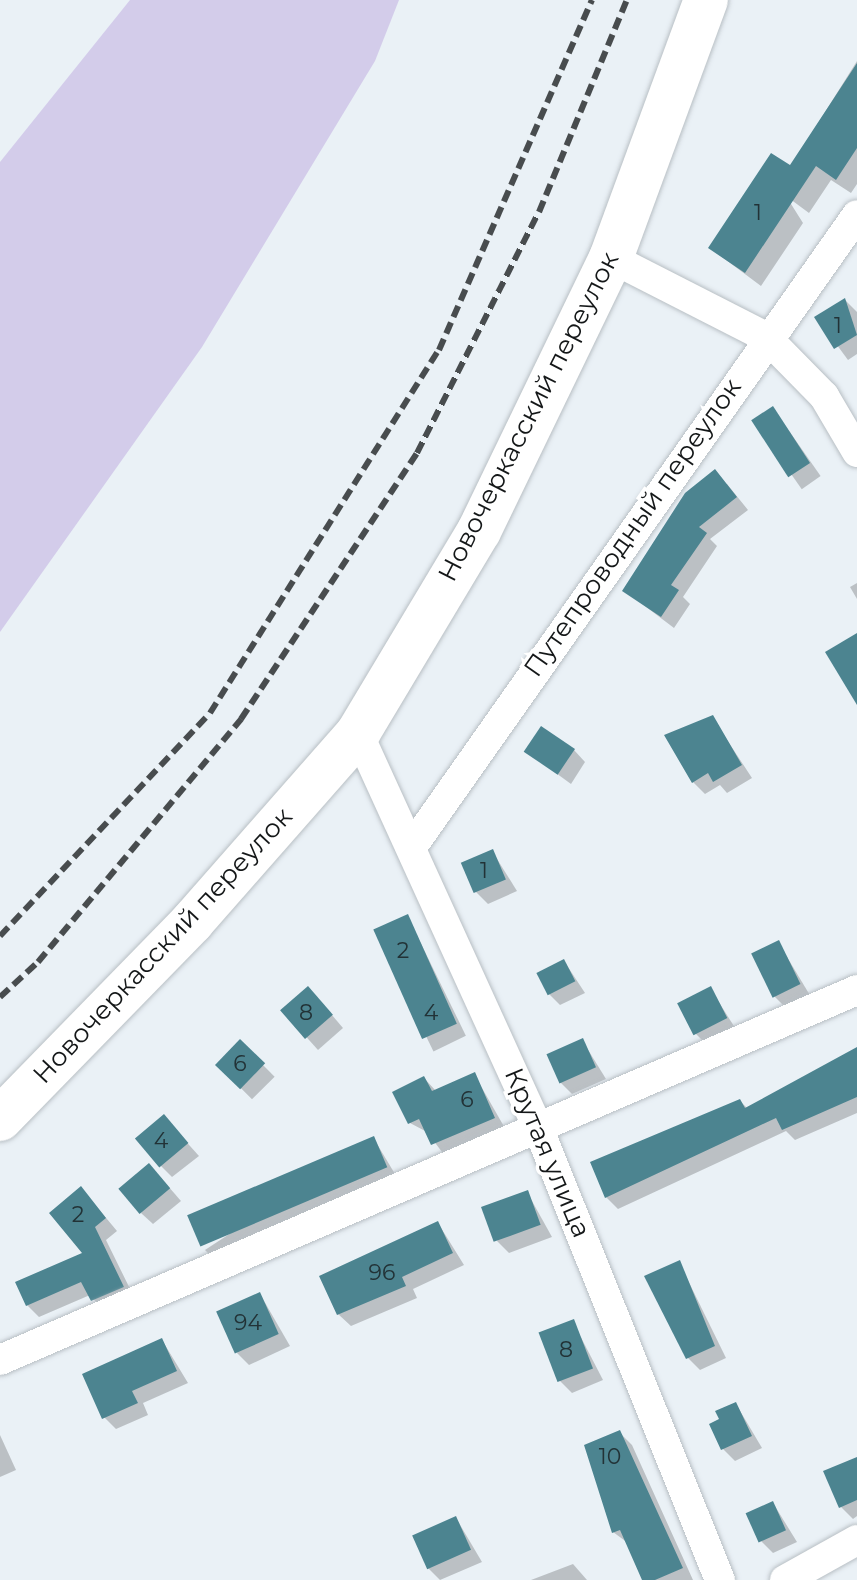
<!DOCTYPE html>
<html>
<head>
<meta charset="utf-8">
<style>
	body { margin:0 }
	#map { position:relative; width:857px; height:1580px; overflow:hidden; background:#eaf1f6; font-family:Montserrat,sans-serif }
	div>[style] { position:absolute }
	.green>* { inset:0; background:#d3ccea }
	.shadow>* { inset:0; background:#0003; transform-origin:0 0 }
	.building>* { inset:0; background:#4c8490; transform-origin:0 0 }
	.roads { filter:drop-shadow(0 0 2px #b8bfc4) drop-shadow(0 0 2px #b8bfc4) }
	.street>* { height:30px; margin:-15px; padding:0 15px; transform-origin:15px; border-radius:15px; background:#fff }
	.secondary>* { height:44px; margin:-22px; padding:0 22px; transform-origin:22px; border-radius:22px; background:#fff }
	.rail>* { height:6px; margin-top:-3px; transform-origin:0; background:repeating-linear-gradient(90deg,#484c4e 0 12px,transparent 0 18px) }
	span { translate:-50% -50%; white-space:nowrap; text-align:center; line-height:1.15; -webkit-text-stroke:7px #fff; paint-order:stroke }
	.number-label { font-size:22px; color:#223236 }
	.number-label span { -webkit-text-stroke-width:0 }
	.street-label { font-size:26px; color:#141718 }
</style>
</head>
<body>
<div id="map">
	<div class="green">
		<i style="clip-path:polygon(130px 0,399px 0,375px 61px,202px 347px,0 632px,0 162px)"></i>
	</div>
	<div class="shadow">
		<i style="clip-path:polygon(857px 61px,857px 184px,851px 193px,831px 180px,809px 213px,786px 196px,803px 223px,761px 286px,710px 248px,790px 168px)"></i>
		<i style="clip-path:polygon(845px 300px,857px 312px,857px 354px,848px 360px,817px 318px)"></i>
		<i style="left:773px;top:408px;width:83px;height:23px;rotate:55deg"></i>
		<i style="clip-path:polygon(727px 484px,748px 510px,710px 539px,717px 546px,683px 597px,690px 604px,674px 628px,625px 591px)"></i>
		<i style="clip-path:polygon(857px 583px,857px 599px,850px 587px)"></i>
		<i style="clip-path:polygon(712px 717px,752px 778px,727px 793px,720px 785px,705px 794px,693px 782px)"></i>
		<i style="clip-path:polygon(574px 750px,585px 762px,571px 784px,527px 752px)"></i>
		<i style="clip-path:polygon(492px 851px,517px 891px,488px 904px,476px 892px)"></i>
		<i style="left:408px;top:917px;width:132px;height:36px;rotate:64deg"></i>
		<i style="clip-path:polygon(778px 942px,811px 997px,787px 1009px,775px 997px)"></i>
		<i style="clip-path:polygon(564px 961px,585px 993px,560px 1005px,548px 993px)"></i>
		<i style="clip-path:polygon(710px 988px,737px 1031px,707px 1045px,695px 1033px)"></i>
		<i style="clip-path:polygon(320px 1001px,343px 1028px,318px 1050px,283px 1011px)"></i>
		<i style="clip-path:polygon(582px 1040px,606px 1079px,572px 1094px,560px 1082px)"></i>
		<i style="left:240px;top:1042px;width:49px;height:32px;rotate:45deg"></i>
		<i style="clip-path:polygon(857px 1049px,857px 1113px,795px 1140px,786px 1131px,618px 1209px,606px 1197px,740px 1101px,748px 1109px)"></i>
		<i style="clip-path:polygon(474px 1074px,506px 1130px,445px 1156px,427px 1132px,410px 1123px,424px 1078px,436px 1091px)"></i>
		<i style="clip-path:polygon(164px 1117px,199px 1156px,172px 1177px,160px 1165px)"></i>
		<i style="clip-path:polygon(374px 1139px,398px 1179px,217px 1262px,205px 1250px)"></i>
		<i style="clip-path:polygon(161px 1178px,181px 1201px,153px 1224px,141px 1213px)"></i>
		<i style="clip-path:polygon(527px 1192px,552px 1237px,509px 1253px,497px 1241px)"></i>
		<i style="clip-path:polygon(92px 1201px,117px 1231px,106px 1240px,135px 1299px,105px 1312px,90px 1295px,39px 1317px,27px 1305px,85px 1253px)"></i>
		<i style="clip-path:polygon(438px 1223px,464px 1265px,413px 1289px,417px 1298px,351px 1326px,338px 1314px)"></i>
		<i style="clip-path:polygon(679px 1262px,726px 1358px,700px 1370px,688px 1358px)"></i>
		<i style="clip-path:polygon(260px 1294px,290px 1346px,249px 1365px,237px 1353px)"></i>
		<i style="clip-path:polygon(573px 1322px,603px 1380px,572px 1393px,560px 1381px)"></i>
		<i style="clip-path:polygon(162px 1340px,188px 1383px,143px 1403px,148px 1415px,116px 1429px,104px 1417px)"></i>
		<i style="clip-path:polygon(736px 1404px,762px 1448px,735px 1461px,723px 1449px,722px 1420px)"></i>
		<i style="clip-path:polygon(620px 1433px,632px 1445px,693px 1580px,645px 1580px,628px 1543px,613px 1532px)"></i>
		<i style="clip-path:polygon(0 1435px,16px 1470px,0 1477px)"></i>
		<i style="clip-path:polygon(857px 1458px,857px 1516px,853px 1519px,841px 1507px)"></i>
		<i style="clip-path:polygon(773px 1503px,797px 1542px,773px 1553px,761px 1541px)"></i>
		<i style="clip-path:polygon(456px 1518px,482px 1562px,440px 1580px,428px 1568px)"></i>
		<i style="clip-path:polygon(573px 1564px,587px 1580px,531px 1580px)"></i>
	</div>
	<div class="building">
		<i style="clip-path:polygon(857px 63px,857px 148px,836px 180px,816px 166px,745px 273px,708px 248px,771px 153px,790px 165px)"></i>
		<i style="clip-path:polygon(845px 298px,857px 335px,834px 349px,814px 317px)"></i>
		<i style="left:773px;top:406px;width:68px;height:26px;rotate:57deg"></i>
		<i style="clip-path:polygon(715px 469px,737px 497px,699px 527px,707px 533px,671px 585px,679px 590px,661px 617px,622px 591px,685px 493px)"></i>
		<i style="clip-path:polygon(857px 633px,857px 705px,825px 652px)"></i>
		<i style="clip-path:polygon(713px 715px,742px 765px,713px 782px,708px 773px,692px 783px,664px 735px)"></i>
		<i style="left:541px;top:726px;width:41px;height:31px;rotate:34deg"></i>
		<i style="left:493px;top:849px;width:33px;height:35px;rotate:67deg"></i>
		<i style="left:408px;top:914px;width:120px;height:38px;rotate:66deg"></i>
		<i style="left:779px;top:940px;width:49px;height:31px;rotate:64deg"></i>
		<i style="left:564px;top:959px;width:25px;height:31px;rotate:63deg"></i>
		<i style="left:308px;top:986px;width:38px;height:37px;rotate:49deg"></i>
		<i style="left:711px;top:986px;width:36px;height:38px;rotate:63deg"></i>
		<i style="left:583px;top:1038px;width:32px;height:40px;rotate:66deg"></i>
		<i style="left:240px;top:1039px;width:35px;height:36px;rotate:44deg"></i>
		<i style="clip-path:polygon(857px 1047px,857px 1097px,782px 1130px,776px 1118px,605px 1198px,590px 1162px,740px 1099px,745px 1108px)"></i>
		<i style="clip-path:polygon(475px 1072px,495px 1118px,431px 1145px,419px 1119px,408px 1124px,392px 1092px,424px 1076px,432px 1091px)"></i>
		<i style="left:164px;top:1114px;width:38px;height:38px;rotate:50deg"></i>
		<i style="left:374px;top:1136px;width:34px;height:203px;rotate:67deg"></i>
		<i style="left:149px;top:1163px;width:33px;height:40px;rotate:50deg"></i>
		<i style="clip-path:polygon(81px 1186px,106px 1218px,95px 1227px,124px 1287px,91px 1301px,81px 1282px,26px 1306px,15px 1282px,82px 1253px,49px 1213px)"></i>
		<i style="left:528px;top:1190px;width:37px;height:50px;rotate:70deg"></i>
		<i style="clip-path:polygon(438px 1221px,453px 1253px,402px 1277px,406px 1286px,337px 1315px,319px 1276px)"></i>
		<i style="clip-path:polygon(680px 1260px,715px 1346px,686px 1359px,644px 1276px)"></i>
		<i style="left:260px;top:1292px;width:46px;height:48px;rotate:66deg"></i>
		<i style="left:574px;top:1319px;width:53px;height:38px;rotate:69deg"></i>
		<i style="clip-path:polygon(162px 1338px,177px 1371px,132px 1391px,138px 1403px,102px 1419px,82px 1374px)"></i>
		<i style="clip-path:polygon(736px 1402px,752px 1436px,721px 1450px,709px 1424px,719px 1419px,715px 1411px)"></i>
		<i style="clip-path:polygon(620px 1430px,683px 1568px,655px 1580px,642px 1580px,620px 1530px,612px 1533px,584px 1445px)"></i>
		<i style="clip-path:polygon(857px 1457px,857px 1500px,839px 1508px,823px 1471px)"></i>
		<i style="left:773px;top:1501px;width:32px;height:30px;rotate:66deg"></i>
		<i style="left:456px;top:1516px;width:37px;height:48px;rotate:66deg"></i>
	</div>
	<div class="roads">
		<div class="street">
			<i style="left:611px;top:258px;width:174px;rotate:27deg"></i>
			<i style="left:766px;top:337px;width:83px;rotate:45.5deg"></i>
			<i style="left:824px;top:396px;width:65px;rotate:59.5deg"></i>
			<i style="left:358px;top:733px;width:436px;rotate:65.5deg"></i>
			<i style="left:539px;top:1130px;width:485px;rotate:68.1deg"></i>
			<i style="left:414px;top:844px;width:769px;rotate:-54.84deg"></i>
			<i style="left:0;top:1360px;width:933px;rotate:-23.35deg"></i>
			<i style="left:785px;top:1580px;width:82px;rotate:-29.1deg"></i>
		</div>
		<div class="secondary">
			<i style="left:0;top:1119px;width:275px;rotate:-45.7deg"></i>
			<i style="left:192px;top:922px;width:252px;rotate:-48.7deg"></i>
			<i style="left:358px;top:733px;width:235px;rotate:-59.1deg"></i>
			<i style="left:479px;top:531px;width:303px;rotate:-64.2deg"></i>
			<i style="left:611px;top:258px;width:275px;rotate:-69.8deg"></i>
		</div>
	</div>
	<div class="rail">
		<i style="left:0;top:936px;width:306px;rotate:-46.7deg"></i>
		<i style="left:210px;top:713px;width:429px;rotate:-57.8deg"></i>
		<i style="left:439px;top:350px;width:382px;rotate:-66.4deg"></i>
		<i style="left:0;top:997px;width:52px;rotate:-42.6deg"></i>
		<i style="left:38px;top:962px;width:317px;rotate:-50.1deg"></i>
		<i style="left:241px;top:719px;width:319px;rotate:-56.5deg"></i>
		<i style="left:417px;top:453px;width:270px;rotate:-63.2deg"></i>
		<i style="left:539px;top:212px;width:230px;rotate:-67.5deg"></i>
	</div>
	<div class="number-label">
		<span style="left:758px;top:213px">1</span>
		<span style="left:838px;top:326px">1</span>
		<span style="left:484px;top:871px">1</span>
		<span style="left:403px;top:951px">2</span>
		<span style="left:306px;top:1013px">8</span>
		<span style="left:431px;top:1013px">4</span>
		<span style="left:240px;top:1064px">6</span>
		<span style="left:467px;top:1100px">6</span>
		<span style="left:161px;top:1141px">4</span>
		<span style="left:78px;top:1215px">2</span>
		<span style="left:382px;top:1273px">96</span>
		<span style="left:248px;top:1323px">94</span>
		<span style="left:566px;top:1350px">8</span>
		<span style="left:610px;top:1457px">10</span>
	</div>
	<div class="street-label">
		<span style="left:529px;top:417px;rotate:-63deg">Новочеркасский переулок</span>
		<span style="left:633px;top:528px;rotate:-55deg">Путепроводный переулок</span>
		<span style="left:163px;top:946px;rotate:-47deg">Новочеркасский переулок</span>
		<span style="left:547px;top:1153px;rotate:67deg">Крутая улица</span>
	</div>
</div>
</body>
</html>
